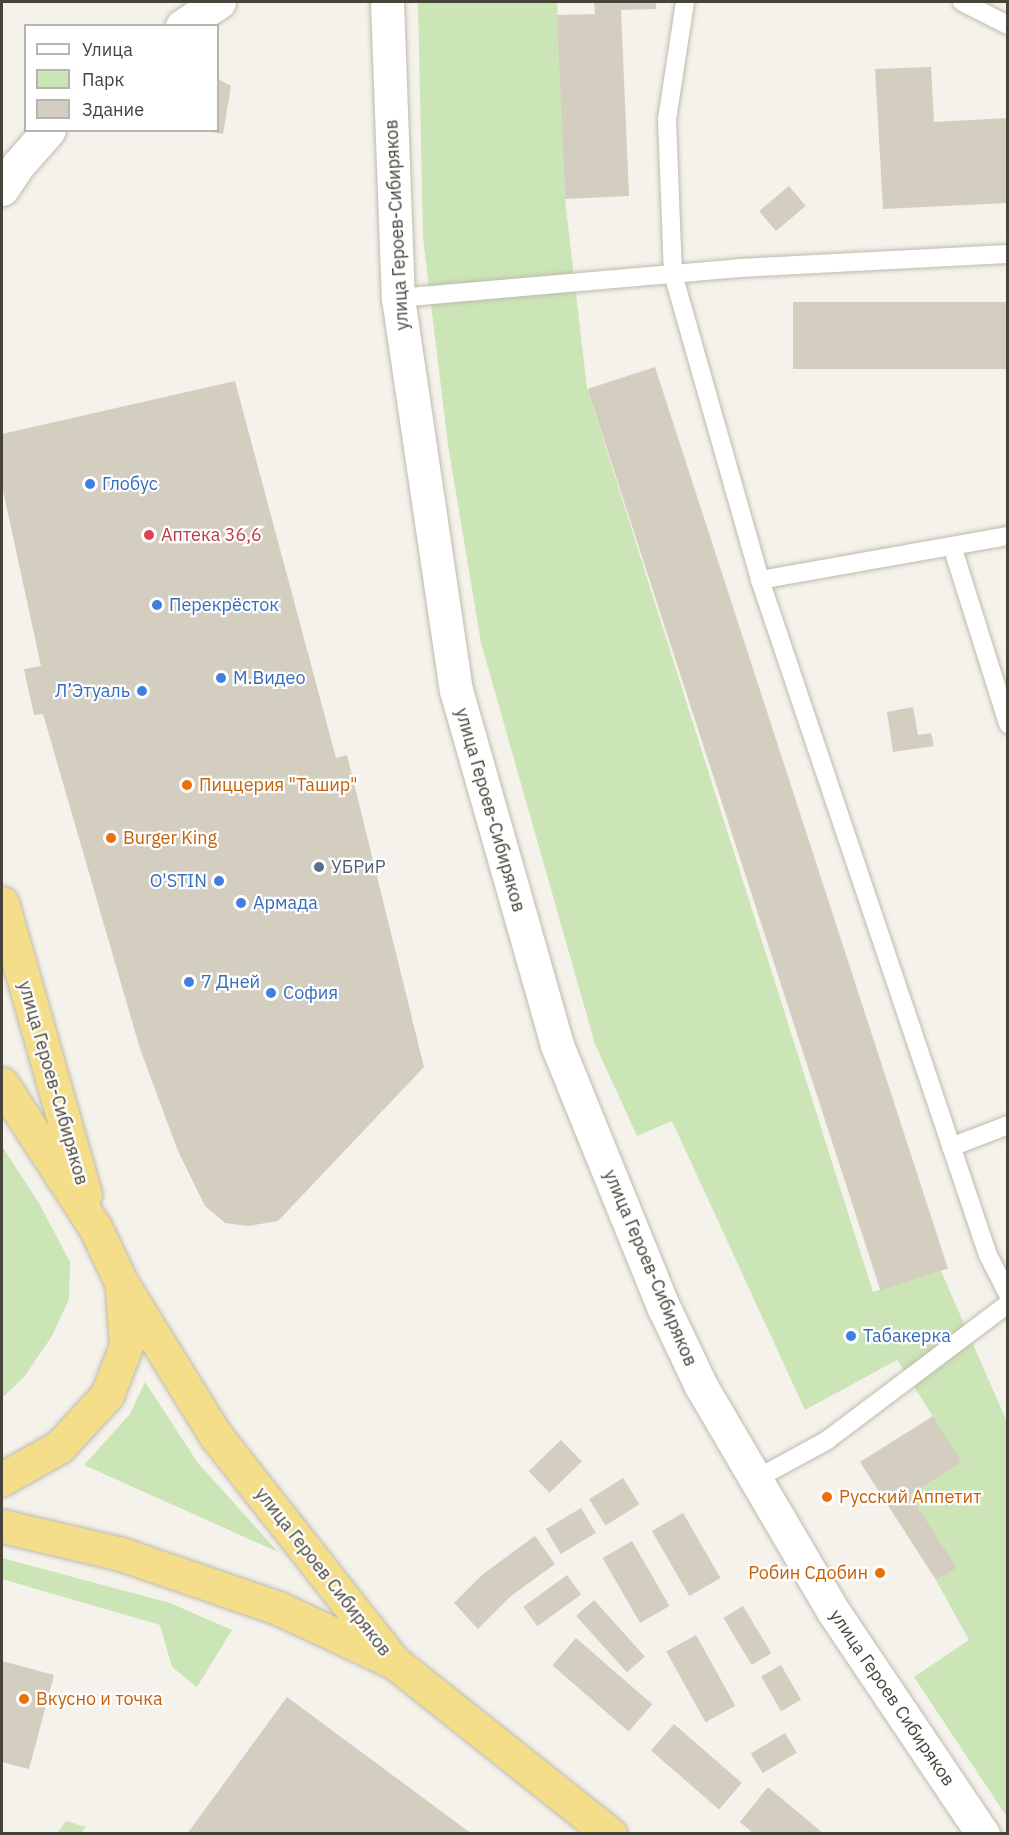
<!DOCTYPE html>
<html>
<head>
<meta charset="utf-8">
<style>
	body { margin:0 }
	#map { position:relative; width:1009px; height:1835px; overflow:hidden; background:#f4f2ea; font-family:"IBM Plex Sans",sans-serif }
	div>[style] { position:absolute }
	.green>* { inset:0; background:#cbe5b6 }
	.building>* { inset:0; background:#d4cec0; transform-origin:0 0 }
	.roads { filter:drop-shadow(0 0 2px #bfbaad) drop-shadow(0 0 2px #bfbaad) }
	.service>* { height:18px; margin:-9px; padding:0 9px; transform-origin:9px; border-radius:9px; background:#fff }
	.minor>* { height:33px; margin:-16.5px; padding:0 16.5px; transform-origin:16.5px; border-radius:16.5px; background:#fff }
	.tertiary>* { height:33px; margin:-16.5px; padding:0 16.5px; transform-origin:16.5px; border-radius:16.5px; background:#fff }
	.trunk>* { height:33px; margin:-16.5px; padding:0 16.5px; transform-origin:16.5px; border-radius:16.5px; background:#f5de8a }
	.dots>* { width:16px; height:16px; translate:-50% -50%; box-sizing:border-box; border:3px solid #fff; border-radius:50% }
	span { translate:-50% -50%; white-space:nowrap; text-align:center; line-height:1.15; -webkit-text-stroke:4.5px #fff; paint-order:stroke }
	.street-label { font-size:18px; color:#474338 }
	.shop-label { font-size:18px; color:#366cbe }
	.left { translate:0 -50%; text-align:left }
	.right { translate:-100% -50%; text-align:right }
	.health-label { font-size:18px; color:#be3a42 }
	.food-label { font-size:18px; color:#c56008 }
	.service-label { font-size:18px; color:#4e5e75 }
	.frame { position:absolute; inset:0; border:3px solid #474338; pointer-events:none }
	.legend { position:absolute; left:24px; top:24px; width:195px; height:108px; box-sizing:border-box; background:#fff; border:2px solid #b5b4af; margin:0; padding:8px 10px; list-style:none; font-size:18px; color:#474338 }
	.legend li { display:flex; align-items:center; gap:12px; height:30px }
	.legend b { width:30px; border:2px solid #b5b4af }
</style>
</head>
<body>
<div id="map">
	<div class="green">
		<i style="clip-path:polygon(418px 2px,557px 2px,565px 199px,587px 388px,873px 1292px,941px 1271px,1007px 1422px,1007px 1817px,914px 1677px,969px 1640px,936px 1580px,956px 1567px,910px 1495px,962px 1462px,897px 1360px,805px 1410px,672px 1121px,637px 1136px,595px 1044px,481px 643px,448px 445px,423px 238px)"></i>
		<i style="clip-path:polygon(2px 1146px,40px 1205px,70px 1262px,69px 1299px,52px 1336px,24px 1377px,2px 1398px)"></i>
		<i style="clip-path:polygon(145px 1382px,198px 1463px,278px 1552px,84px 1465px,130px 1414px)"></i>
		<i style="clip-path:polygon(2px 1558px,170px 1603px,232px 1630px,197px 1687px,172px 1667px,160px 1625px,2px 1579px)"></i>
		<i style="clip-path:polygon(66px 1821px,86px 1827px,81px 1833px,57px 1833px)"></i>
	</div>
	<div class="building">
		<i style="clip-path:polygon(594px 2px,656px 2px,656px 9px,621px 10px,629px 196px,565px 199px,557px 15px,595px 14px)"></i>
		<i style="clip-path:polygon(931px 67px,934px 122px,1008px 118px,1008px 203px,883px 209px,875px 69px)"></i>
		<i style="clip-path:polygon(218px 79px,231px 86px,223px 134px,212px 132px,218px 130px)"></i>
		<i style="left:789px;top:186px;width:26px;height:39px;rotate:50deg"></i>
		<i style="left:1008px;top:302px;width:67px;height:215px;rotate:90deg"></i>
		<i style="left:655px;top:367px;width:948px;height:71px;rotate:72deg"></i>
		<i style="clip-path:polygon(235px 381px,336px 758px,347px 755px,424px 1067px,278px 1221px,248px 1226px,225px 1223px,205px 1206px,178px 1151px,140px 1049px,43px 714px,34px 715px,24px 669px,41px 666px,2px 486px,2px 434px)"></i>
		<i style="clip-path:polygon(913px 707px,918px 735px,931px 733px,934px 746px,893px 752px,887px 712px)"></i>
		<i style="clip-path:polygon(933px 1416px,962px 1462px,910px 1495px,957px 1568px,936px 1580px,860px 1462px)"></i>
		<i style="left:561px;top:1440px;width:30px;height:45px;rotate:46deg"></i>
		<i style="left:623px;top:1478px;width:31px;height:40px;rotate:58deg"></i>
		<i style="left:581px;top:1508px;width:29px;height:41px;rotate:59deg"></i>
		<i style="left:683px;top:1513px;width:75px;height:36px;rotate:60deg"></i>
		<i style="clip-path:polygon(535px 1536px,555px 1564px,511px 1596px,478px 1629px,454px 1603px,483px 1574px)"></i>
		<i style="left:632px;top:1541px;width:75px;height:34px;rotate:60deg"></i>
		<i style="left:567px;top:1575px;width:24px;height:54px;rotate:54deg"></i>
		<i style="left:594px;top:1600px;width:76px;height:24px;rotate:48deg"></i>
		<i style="left:743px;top:1606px;width:55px;height:23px;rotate:59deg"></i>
		<i style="left:696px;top:1635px;width:81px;height:34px;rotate:61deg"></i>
		<i style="left:576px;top:1638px;width:101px;height:36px;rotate:41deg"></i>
		<i style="clip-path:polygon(2px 1661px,54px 1675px,29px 1769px,2px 1762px)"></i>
		<i style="left:781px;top:1665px;width:40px;height:23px;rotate:60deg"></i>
		<i style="clip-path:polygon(287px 1697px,472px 1834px,187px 1834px)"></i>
		<i style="left:674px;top:1724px;width:90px;height:35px;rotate:41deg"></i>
		<i style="left:785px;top:1733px;width:23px;height:40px;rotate:59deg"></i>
		<i style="clip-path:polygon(768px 1787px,824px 1834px,754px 1834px,740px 1822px)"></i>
	</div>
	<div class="roads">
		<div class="service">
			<i style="left:685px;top:2px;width:118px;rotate:98.7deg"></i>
			<i style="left:667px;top:119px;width:155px;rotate:87.8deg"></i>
			<i style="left:673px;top:274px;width:318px;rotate:74.1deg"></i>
			<i style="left:760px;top:580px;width:712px;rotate:71.34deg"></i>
			<i style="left:988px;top:1255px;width:44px;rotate:62.9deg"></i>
			<i style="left:962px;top:2px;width:51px;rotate:26.6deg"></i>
			<i style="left:398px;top:298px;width:342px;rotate:-5deg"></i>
			<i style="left:739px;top:268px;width:269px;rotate:-3deg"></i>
			<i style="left:952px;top:546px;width:187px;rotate:72.5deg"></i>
			<i style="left:760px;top:580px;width:252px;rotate:-10.1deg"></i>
			<i style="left:951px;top:1147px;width:61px;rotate:-21.1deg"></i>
			<i style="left:756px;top:1479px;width:80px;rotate:-28.5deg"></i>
			<i style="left:826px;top:1441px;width:228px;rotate:-37deg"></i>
		</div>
		<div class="minor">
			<i style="left:182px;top:26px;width:44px;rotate:-33deg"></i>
			<i style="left:2px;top:189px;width:30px;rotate:-56deg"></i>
			<i style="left:19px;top:164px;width:45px;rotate:-48.6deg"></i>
		</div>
		<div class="tertiary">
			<i style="left:387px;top:2px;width:296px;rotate:87.9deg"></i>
			<i style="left:398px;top:298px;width:396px;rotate:81.6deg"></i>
			<i style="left:456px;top:690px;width:369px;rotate:74.1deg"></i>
			<i style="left:557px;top:1045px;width:284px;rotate:67.9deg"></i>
			<i style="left:664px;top:1308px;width:86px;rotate:64.6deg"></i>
			<i style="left:701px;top:1386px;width:261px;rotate:59.6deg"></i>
			<i style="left:833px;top:1611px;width:269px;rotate:56.1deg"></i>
		</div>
		<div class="trunk">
			<i style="left:2px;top:903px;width:303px;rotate:74.1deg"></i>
			<i style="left:2px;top:1084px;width:171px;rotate:57deg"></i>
			<i style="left:95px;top:1227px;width:63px;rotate:64.7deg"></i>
			<i style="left:122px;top:1284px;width:179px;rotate:58.3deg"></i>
			<i style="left:216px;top:1436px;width:288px;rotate:51.8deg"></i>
			<i style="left:394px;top:1662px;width:276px;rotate:38.5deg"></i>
			<i style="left:2px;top:1479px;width:65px;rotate:-29.3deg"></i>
			<i style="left:59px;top:1447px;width:71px;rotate:-47.3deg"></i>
			<i style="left:107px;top:1395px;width:53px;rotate:-68.8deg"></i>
			<i style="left:126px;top:1346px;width:58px;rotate:-93.9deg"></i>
			<i style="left:2px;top:1526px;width:122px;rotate:13.2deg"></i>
			<i style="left:121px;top:1554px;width:166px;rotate:19deg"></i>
			<i style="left:278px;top:1608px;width:120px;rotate:25.1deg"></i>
		</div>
	</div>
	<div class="dots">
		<i style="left:90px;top:484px;background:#3f7fe0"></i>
		<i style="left:149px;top:535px;background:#e0444e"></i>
		<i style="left:157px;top:605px;background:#3f7fe0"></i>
		<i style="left:221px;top:678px;background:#3f7fe0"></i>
		<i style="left:142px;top:691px;background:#3f7fe0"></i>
		<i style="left:187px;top:785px;background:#e8710a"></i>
		<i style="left:111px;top:838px;background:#e8710a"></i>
		<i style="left:319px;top:867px;background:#5c6f8a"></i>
		<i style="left:219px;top:881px;background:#3f7fe0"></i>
		<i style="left:241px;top:903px;background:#3f7fe0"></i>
		<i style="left:189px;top:982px;background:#3f7fe0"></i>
		<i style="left:271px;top:993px;background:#3f7fe0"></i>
		<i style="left:851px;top:1336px;background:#3f7fe0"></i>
		<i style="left:827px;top:1497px;background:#e8710a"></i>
		<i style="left:880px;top:1573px;background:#e8710a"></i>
		<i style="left:24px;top:1699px;background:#e8710a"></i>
	</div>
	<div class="street-label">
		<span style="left:397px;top:225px;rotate:-93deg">улица Героев-Сибиряков</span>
		<span style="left:490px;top:810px;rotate:74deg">улица Героев-Сибиряков</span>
		<span style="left:53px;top:1083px;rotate:74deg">улица Героев-Сибиряков</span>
		<span style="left:650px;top:1268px;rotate:67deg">улица Героев-Сибиряков</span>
		<span style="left:323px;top:1572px;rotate:52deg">улица Героев Сибиряков</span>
		<span style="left:892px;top:1698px;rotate:56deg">улица Героев Сибиряков</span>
	</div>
	<div class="shop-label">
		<span class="left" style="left:102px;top:484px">Глобус</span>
		<span class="left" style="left:169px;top:605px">Перекрёсток</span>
		<span class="left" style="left:233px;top:678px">М.Видео</span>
		<span class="right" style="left:130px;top:691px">Л’Этуаль</span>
		<span class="right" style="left:207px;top:881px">O'STIN</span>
		<span class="left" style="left:253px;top:903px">Армада</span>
		<span class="left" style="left:201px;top:982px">7 Дней</span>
		<span class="left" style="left:283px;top:993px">София</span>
		<span class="left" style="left:863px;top:1336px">Табакерка</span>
	</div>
	<div class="health-label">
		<span class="left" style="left:161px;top:535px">Аптека 36,6</span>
	</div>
	<div class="food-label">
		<span class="left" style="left:199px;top:785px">Пиццерия "Ташир"</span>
		<span class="left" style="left:123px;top:838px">Burger King</span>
		<span class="left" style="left:839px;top:1497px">Русский Аппетит</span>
		<span class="right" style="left:868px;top:1573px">Робин Сдобин</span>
		<span class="left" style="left:36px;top:1699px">Вкусно и точка</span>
	</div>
	<div class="service-label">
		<span class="left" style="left:331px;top:867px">УБРиР</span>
	</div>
	<div class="frame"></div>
	<ul class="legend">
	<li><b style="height:8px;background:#fff"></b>Улица</li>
	<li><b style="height:16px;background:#cbe5b6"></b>Парк</li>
	<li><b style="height:16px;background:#d4cec0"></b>Здание</li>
	</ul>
</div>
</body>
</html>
